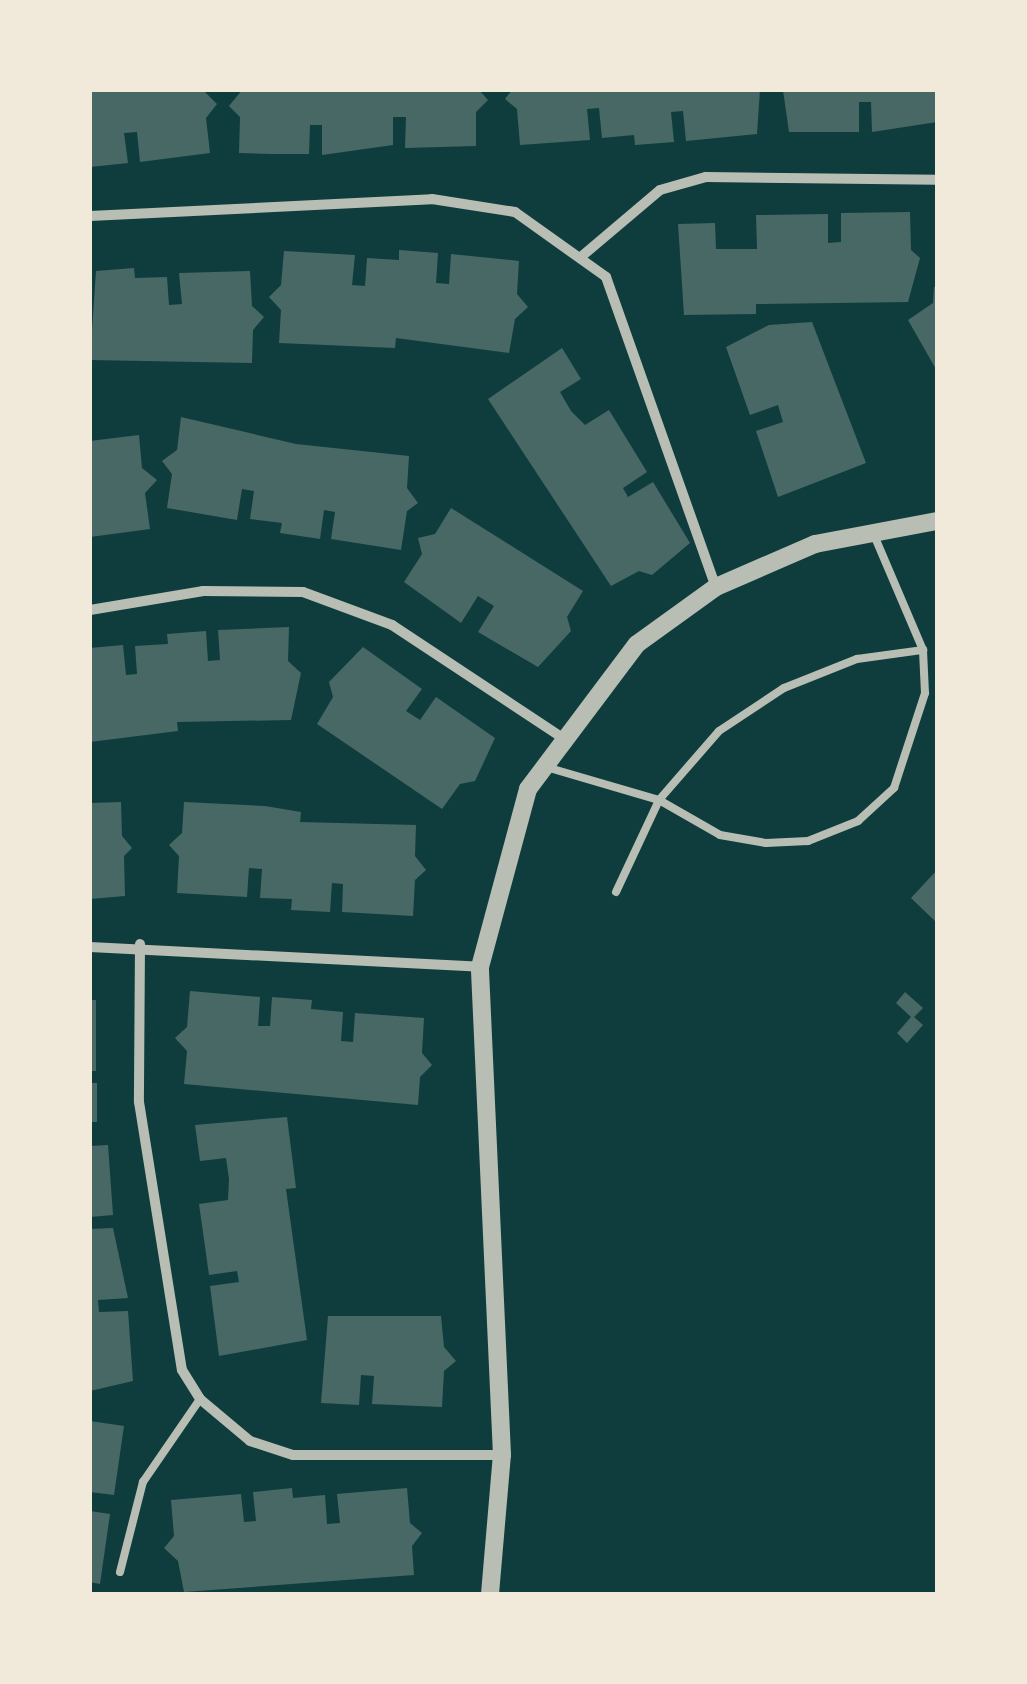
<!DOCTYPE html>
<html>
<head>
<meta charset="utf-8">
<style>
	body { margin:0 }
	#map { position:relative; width:1027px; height:1684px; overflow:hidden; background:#0f3d3e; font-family:"PT Sans Narrow",sans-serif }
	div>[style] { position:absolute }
	.building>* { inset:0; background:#486865; transform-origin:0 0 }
	.service>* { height:8px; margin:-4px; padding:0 4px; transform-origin:4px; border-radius:4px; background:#b8beb3 }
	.minor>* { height:10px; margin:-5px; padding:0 5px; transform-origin:5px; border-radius:5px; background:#b8beb3 }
	.tertiary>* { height:18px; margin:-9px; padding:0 9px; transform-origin:9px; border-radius:9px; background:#b8beb3 }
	span { translate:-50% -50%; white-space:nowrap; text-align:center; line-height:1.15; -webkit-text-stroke:10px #f1e9da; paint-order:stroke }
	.frame { position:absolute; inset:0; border:92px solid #f1e9da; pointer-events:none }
</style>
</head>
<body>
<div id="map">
	<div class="building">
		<i style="clip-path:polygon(90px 90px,203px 90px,217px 104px,206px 118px,210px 153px,140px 162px,137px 132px,124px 133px,128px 163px,90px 167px)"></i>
		<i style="clip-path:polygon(242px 90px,479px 90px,488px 100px,476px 112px,476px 146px,405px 148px,406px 117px,393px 117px,393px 145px,322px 155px,322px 125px,310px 125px,309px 154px,271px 154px,239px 153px,240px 117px,229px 106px)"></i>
		<i style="clip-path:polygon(512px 90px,760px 90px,757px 134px,686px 141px,683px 111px,671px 112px,674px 142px,635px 145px,634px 135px,602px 138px,599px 108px,587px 109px,590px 140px,520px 145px,517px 109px,505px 99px)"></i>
		<i style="clip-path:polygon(783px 90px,937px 90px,937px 122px,872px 132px,871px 102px,859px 102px,859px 132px,789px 132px)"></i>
		<i style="clip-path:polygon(910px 212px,911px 250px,920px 258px,908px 302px,756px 304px,756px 314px,684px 315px,678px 224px,715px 223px,716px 249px,757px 249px,756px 215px,828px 214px,828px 243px,841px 242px,841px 213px)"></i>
		<i style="clip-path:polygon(399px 250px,438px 253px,436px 283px,449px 284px,451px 254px,519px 261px,517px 294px,528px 307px,515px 319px,509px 353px,396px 338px,395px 348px,279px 343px,281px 310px,269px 297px,281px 285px,284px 251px,355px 255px,352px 285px,365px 286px,367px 258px,399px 260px)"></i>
		<i style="clip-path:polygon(134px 268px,135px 278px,167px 277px,169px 305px,182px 304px,179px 273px,250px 271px,252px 306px,264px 317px,253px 330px,252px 363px,90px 360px,96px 271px)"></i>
		<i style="clip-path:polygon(934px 287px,937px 287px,937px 371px,908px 320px,933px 303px)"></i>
		<i style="clip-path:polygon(812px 322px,866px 463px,778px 497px,756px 431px,783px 422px,778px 405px,750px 415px,726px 347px,769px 325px)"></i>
		<i style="clip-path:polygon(562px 348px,581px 379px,560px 392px,571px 411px,585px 425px,609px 410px,647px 472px,623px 488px,628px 497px,653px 482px,690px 543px,652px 575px,639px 571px,611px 586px,488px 399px)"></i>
		<i style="clip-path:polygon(181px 417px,296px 444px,409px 456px,407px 488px,418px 503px,407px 511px,401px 550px,331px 539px,335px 512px,324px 510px,320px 539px,280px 533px,282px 523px,250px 519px,254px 491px,242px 489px,237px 520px,167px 508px,172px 474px,162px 461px,177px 450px)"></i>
		<i style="clip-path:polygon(139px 435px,142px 468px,157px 480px,145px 493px,150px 529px,90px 537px,90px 441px)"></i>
		<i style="clip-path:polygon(451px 508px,583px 591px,567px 617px,571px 631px,538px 667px,478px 632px,494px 606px,478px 596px,461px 623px,404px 582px,422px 554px,418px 538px,435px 534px)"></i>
		<i style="clip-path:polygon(289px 627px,288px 661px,301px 673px,291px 720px,177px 722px,178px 731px,90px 742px,90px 648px,123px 645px,126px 675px,137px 674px,135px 646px,168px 644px,167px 634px,206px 631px,208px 661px,220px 660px,218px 630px)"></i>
		<i style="clip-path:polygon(363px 647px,422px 689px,406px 711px,420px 720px,436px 697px,495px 738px,475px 781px,460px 784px,442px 809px,317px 724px,333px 697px,329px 682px)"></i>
		<i style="clip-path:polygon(121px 802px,122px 836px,132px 848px,124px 856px,125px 896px,90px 899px,90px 803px)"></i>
		<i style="clip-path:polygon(184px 802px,265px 806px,301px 812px,300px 822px,416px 825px,415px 856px,426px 870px,415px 880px,413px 916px,342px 912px,343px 884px,332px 883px,330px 912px,291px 910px,292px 899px,260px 898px,262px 869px,249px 868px,247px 897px,177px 893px,179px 856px,169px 845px,182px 833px)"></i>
		<i style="clip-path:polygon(937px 870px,937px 923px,911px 898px)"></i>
		<i style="clip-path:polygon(190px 991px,260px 997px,258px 1026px,270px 1026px,272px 997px,312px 1000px,311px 1009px,343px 1012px,341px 1041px,353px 1042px,355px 1013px,424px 1018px,422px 1053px,432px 1065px,420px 1077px,418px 1105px,184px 1084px,187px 1051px,175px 1038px,187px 1027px)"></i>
		<i style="clip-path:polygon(905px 992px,923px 1008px,914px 1017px,923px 1025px,907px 1043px,897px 1033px,911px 1017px,896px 1003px)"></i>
		<i style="left:90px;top:1000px;width:6px;height:71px"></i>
		<i style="left:90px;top:1083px;width:7px;height:39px"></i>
		<i style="clip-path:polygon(287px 1117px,296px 1188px,286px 1189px,307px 1340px,219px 1356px,210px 1286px,239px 1282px,237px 1271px,209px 1275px,199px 1204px,228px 1200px,229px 1179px,226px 1158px,200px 1161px,195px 1125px)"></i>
		<i style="clip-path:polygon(108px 1145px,113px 1215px,90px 1217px,90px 1146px)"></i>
		<i style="clip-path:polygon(113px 1228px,128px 1298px,98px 1300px,99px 1312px,128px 1311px,133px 1381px,90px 1391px,90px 1229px)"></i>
		<i style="clip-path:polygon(328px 1316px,441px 1316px,444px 1347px,456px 1361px,444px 1371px,442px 1407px,372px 1404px,374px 1376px,361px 1375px,359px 1405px,321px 1403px)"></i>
		<i style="clip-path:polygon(90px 1421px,124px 1426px,114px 1495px,90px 1492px)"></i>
		<i style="clip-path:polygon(292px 1488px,293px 1498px,325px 1495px,327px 1524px,340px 1523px,337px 1494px,407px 1488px,410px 1523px,422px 1533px,412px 1546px,414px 1575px,184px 1592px,178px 1561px,164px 1548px,174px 1536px,171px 1500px,241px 1494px,244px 1522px,256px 1521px,253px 1492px)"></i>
		<i style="clip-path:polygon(90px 1511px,110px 1514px,100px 1584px,90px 1582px)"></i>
	</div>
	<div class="service">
		<i style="left:546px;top:767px;width:118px;rotate:16.3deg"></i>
		<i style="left:659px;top:800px;width:70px;rotate:29.8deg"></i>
		<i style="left:720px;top:835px;width:47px;rotate:9.9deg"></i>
		<i style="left:766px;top:843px;width:42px;rotate:-2.7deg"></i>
		<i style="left:808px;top:841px;width:54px;rotate:-21.8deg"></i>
		<i style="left:858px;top:821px;width:49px;rotate:-42.5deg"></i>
		<i style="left:894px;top:788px;width:100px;rotate:-71.9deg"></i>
		<i style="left:925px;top:693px;width:43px;rotate:-92.7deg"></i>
		<i style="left:923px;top:650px;width:127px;rotate:-113.1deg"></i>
		<i style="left:616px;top:892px;width:102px;rotate:-64.9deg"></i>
		<i style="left:659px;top:800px;width:91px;rotate:-49deg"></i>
		<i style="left:719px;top:731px;width:78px;rotate:-33.5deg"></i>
		<i style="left:784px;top:688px;width:79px;rotate:-21.7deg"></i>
		<i style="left:857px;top:659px;width:67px;rotate:-7.8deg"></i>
		<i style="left:120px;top:1572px;width:93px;rotate:-75.7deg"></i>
		<i style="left:143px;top:1482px;width:101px;rotate:-55.5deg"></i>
	</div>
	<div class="minor">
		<i style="left:90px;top:216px;width:342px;rotate:-2.8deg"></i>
		<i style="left:432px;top:199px;width:84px;rotate:8.9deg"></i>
		<i style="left:515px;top:212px;width:112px;rotate:35.5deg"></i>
		<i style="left:606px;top:277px;width:329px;rotate:70.5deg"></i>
		<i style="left:582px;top:256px;width:102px;rotate:-40.2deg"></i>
		<i style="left:660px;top:190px;width:48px;rotate:-15.8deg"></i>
		<i style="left:706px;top:177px;width:231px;rotate:0.7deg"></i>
		<i style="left:90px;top:610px;width:115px;rotate:-9.5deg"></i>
		<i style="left:203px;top:591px;width:100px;rotate:0.6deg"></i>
		<i style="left:303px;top:592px;width:95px;rotate:20.3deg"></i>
		<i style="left:392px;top:625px;width:201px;rotate:33.5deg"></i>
		<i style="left:140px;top:944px;width:158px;rotate:90.4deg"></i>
		<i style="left:139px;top:1102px;width:271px;rotate:80.9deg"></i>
		<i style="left:182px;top:1370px;width:34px;rotate:58deg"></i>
		<i style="left:200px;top:1399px;width:65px;rotate:40deg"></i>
		<i style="left:250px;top:1441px;width:45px;rotate:18deg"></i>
		<i style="left:293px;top:1455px;width:209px"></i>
		<i style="left:90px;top:947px;width:391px;rotate:2.9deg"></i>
	</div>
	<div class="tertiary">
		<i style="left:490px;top:1594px;width:140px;rotate:-85.1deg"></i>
		<i style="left:502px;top:1455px;width:488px;rotate:-92.6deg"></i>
		<i style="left:480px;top:967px;width:184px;rotate:-74.9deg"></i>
		<i style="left:528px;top:789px;width:181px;rotate:-53.1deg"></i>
		<i style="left:637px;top:644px;width:97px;rotate:-35.8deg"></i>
		<i style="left:716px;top:587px;width:108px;rotate:-23.5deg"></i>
		<i style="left:815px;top:544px;width:124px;rotate:-10.7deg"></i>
	</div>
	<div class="frame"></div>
</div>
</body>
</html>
